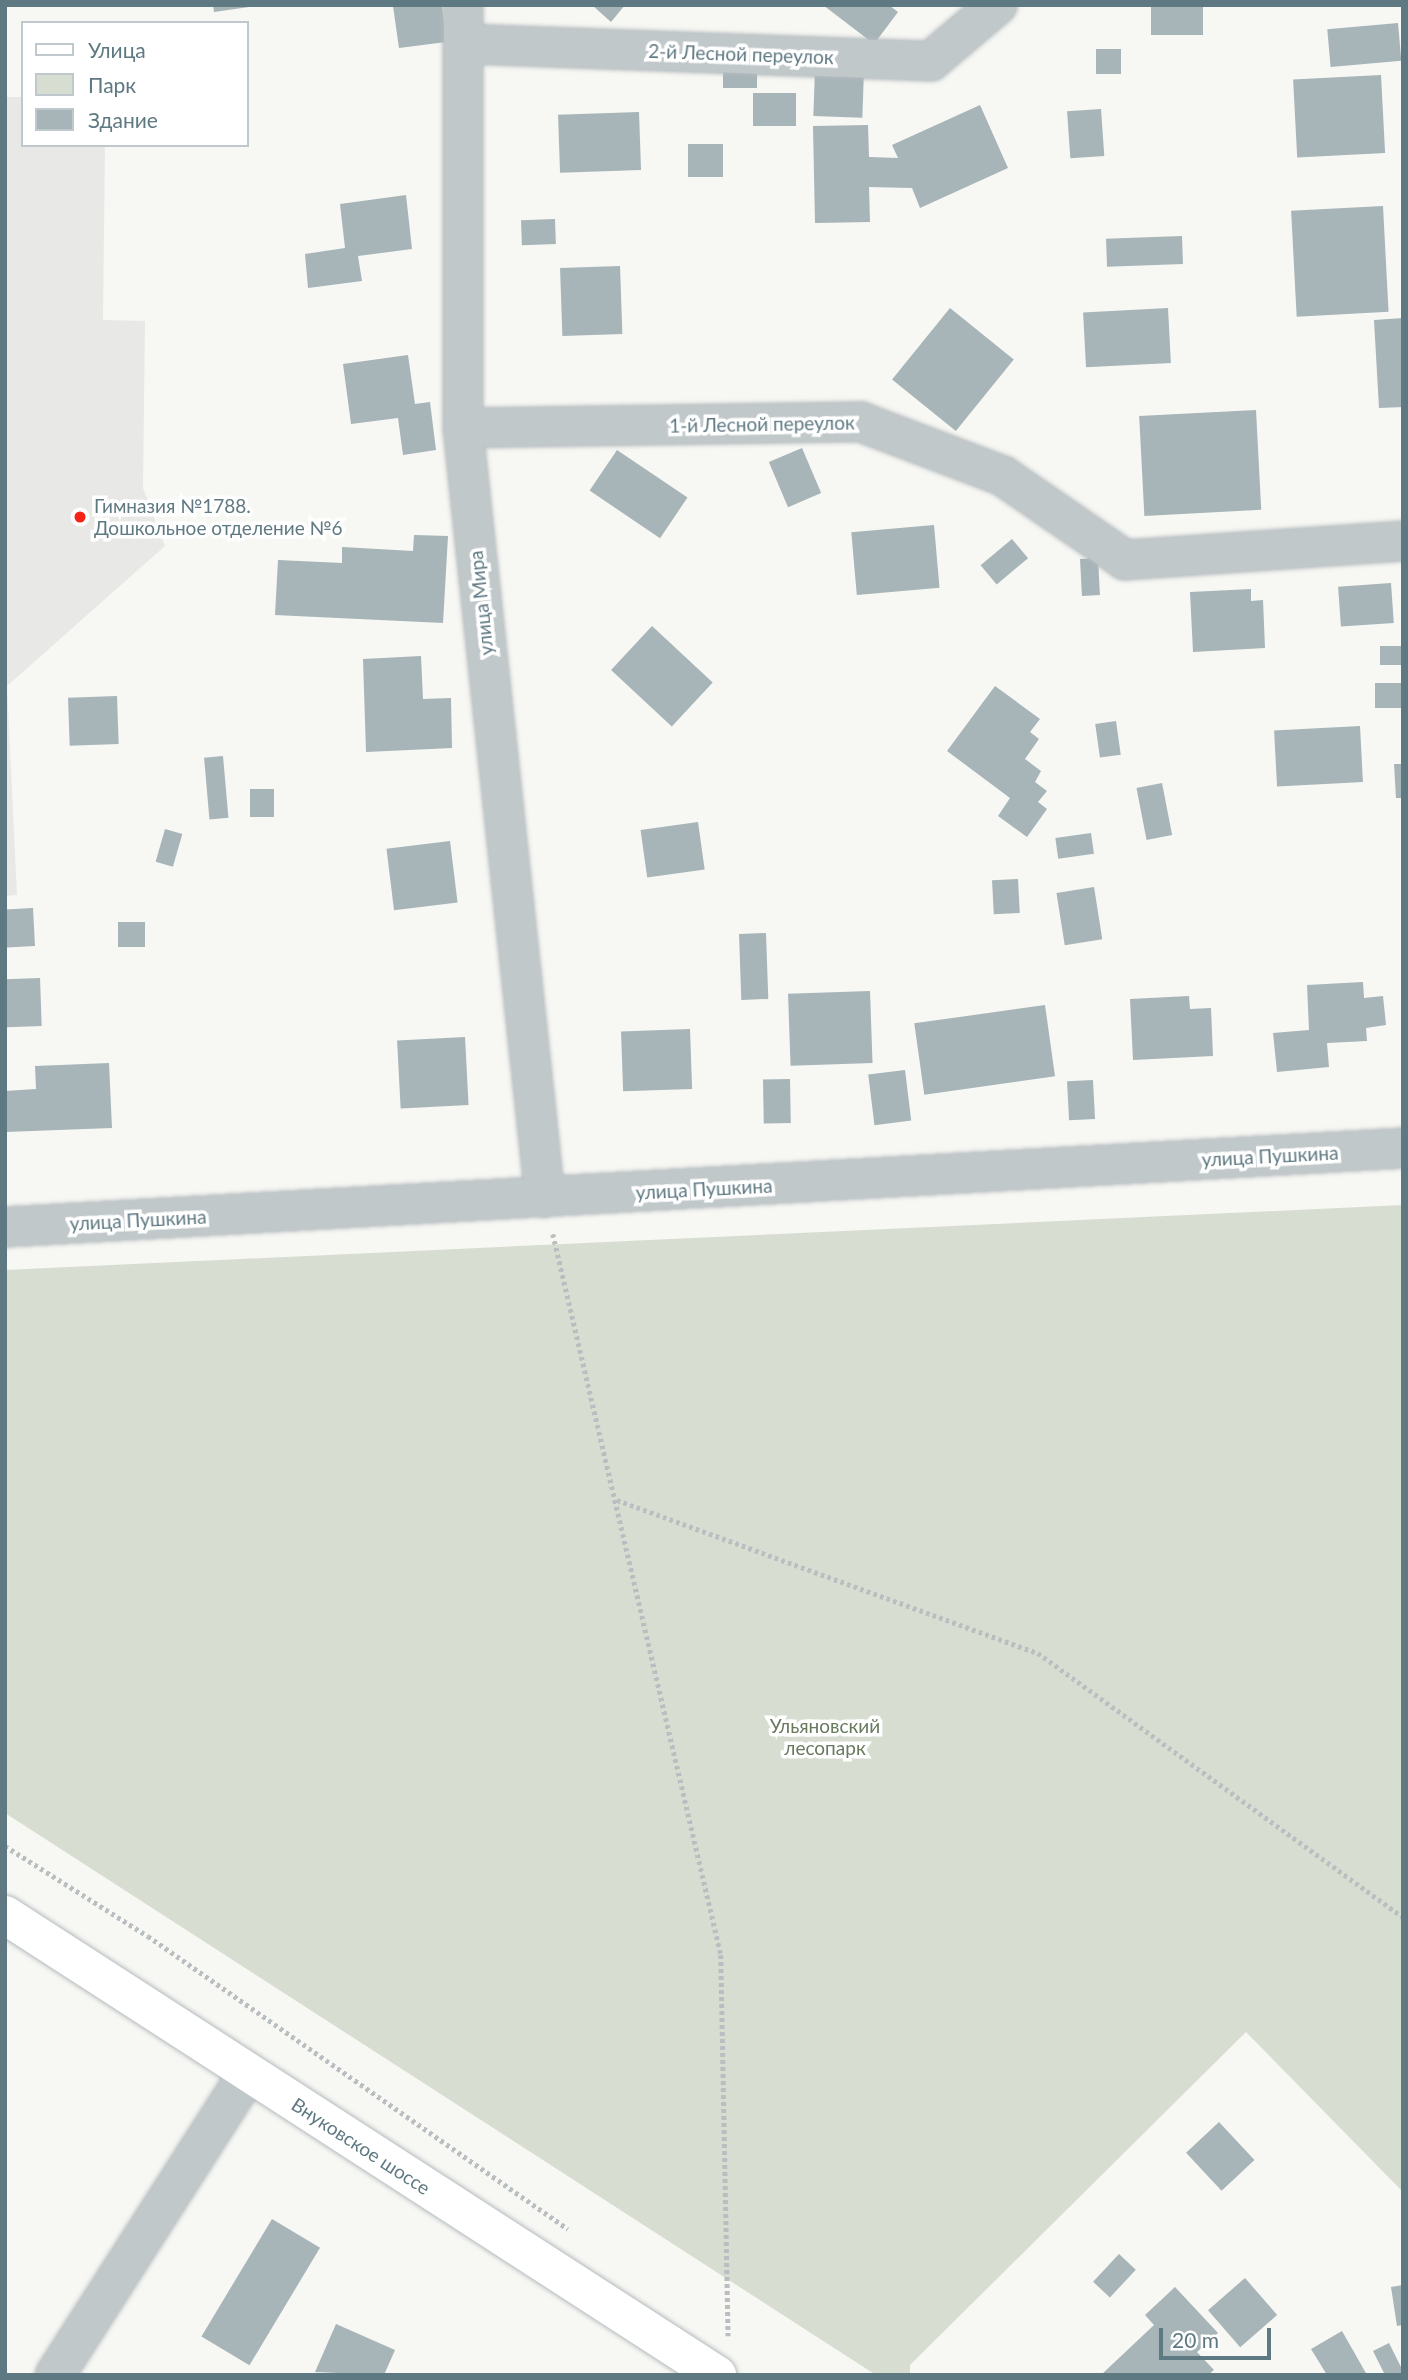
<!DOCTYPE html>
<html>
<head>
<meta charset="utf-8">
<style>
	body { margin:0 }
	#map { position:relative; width:1408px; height:2380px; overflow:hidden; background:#f7f7f3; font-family:Lato,sans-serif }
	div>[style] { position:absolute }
	.built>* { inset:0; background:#e8e8e7 }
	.green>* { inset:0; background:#d8ddd2 }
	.building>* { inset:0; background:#a7b4b8; transform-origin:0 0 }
	.path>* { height:4.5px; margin-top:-2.25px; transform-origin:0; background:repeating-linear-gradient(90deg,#b9bec0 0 3.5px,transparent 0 7px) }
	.roads { filter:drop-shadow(0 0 2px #b4bbbe) drop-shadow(0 0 2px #b4bbbe) }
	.minor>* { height:38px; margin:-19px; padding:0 19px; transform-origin:19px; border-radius:19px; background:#c1c8ca }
	.major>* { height:38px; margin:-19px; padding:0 19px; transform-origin:19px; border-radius:19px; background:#fff }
	.dots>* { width:19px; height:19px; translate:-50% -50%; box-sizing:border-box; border:4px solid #fff; border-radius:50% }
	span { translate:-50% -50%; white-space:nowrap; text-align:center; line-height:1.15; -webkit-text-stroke:7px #fff; paint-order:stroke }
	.street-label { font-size:19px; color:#5f7982 }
	.poi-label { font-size:19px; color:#5f7982 }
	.left { translate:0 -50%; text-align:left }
	.park-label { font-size:19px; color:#68795e }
	.frame { position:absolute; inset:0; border:7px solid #5f7982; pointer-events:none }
	.legend { position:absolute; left:21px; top:21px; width:228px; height:126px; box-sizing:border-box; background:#fff; border:2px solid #bfc9cd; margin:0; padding:9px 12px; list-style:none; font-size:21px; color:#5f7982 }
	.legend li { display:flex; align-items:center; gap:14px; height:35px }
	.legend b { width:35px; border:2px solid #bfc9cd }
	.scale { position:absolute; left:1159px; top:2328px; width:112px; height:32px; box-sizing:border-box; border:4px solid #5f7982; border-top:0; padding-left:9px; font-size:21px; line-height:24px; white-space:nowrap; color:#5f7982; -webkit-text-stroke:5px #fff; paint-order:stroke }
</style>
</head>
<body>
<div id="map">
	<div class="built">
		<i style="clip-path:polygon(5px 97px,23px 97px,23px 145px,105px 145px,103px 320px,145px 321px,143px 488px,165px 546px,7px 686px,17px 895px,5px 896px)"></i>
	</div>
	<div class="green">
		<i style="clip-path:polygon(1403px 1205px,1403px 2192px,1246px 2032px,910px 2365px,910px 2375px,876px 2375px,5px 1813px,5px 1270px)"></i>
	</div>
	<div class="building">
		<i style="clip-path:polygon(213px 5px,249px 5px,249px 7px,214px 12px)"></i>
		<i style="clip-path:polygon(442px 5px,446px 42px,399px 48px,393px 6px)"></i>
		<i style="clip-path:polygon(592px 5px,625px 5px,611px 22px)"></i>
		<i style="clip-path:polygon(823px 5px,889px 5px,898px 12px,874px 44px)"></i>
		<i style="left:1151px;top:5px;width:52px;height:30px"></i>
		<i style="left:1398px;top:23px;width:38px;height:71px;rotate:85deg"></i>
		<i style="left:1121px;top:49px;width:25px;height:25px;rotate:90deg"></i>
		<i style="left:757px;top:68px;width:20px;height:34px;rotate:90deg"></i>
		<i style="left:815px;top:69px;width:49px;height:47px;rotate:2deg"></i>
		<i style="left:1381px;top:75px;width:78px;height:88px;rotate:87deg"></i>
		<i style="left:796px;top:93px;width:33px;height:43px;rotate:90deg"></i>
		<i style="clip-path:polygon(980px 105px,1008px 168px,920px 208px,912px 188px,869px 187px,870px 222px,815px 223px,813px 126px,868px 125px,869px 157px,898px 158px,892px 145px)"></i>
		<i style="left:1101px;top:109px;width:47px;height:34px;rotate:86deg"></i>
		<i style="left:639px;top:112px;width:58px;height:81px;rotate:88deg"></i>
		<i style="left:688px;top:144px;width:35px;height:33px"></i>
		<i style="clip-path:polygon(406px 195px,412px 249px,358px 256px,362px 281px,308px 288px,305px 254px,345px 248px,340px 204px)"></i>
		<i style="left:1383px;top:206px;width:106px;height:92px;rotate:87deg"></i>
		<i style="left:555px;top:219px;width:25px;height:34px;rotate:88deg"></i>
		<i style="left:1182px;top:236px;width:28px;height:76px;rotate:88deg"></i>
		<i style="left:620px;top:266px;width:68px;height:60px;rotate:88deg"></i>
		<i style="left:950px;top:308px;width:82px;height:92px;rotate:39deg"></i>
		<i style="left:1168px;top:308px;width:55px;height:85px;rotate:87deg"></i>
		<i style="clip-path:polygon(1403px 318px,1403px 407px,1379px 408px,1374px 320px)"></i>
		<i style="clip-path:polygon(408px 355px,415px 404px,430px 402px,436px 450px,403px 455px,398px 418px,351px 424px,343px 364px)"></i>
		<i style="left:1256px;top:410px;width:100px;height:117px;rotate:87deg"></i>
		<i style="left:802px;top:448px;width:49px;height:36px;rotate:67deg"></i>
		<i style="left:617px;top:450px;width:85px;height:49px;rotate:34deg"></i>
		<i style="left:934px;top:525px;width:63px;height:83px;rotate:85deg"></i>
		<i style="clip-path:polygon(414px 535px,448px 536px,443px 623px,275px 615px,278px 560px,342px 563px,342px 547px,413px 551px)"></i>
		<i style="left:1012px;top:539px;width:25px;height:41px;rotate:50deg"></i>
		<i style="left:1098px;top:558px;width:37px;height:18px;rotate:87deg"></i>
		<i style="left:1391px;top:583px;width:40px;height:53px;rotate:86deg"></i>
		<i style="clip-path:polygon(1251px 589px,1251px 601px,1263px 600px,1265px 648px,1193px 652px,1190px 592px)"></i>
		<i style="left:652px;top:626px;width:83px;height:60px;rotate:43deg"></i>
		<i style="left:1403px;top:646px;width:19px;height:23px;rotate:90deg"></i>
		<i style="clip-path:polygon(421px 656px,423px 699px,451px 698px,452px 748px,366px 752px,363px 659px)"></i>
		<i style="left:1403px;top:683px;width:25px;height:28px;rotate:90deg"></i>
		<i style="clip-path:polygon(995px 686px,1040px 719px,1030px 732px,1039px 739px,1025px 759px,1041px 771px,1035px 782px,1047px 791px,1038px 802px,1047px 809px,1027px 837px,998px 816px,1010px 798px,947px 751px)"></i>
		<i style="left:117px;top:696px;width:48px;height:49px;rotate:88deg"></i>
		<i style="left:1116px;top:721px;width:34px;height:21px;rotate:82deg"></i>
		<i style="left:1360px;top:726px;width:56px;height:86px;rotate:87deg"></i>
		<i style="left:223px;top:756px;width:62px;height:19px;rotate:85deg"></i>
		<i style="clip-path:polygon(1394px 764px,1403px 764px,1403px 798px,1396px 798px)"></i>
		<i style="left:1162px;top:783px;width:53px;height:26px;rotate:79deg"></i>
		<i style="left:250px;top:789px;width:24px;height:28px"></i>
		<i style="left:698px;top:822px;width:48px;height:58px;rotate:82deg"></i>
		<i style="left:165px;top:829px;width:18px;height:34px;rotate:16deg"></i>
		<i style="left:1091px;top:833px;width:21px;height:36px;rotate:82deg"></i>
		<i style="left:450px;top:841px;width:62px;height:64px;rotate:83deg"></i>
		<i style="left:1018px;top:879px;width:34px;height:26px;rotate:87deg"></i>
		<i style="left:1094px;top:887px;width:53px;height:38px;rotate:81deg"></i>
		<i style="left:33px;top:908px;width:38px;height:28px;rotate:87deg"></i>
		<i style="left:145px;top:922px;width:25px;height:27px;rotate:90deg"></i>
		<i style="left:766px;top:933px;width:66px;height:27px;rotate:88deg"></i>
		<i style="left:40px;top:978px;width:48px;height:35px;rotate:88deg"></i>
		<i style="clip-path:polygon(1363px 982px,1364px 998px,1383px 996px,1386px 1025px,1366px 1028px,1367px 1041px,1327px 1043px,1329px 1067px,1277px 1072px,1273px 1033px,1309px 1030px,1307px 985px)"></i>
		<i style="left:870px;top:991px;width:72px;height:82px;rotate:88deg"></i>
		<i style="clip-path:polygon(1189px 996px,1190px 1009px,1211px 1008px,1213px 1056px,1133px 1060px,1130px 999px)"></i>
		<i style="left:1045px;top:1005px;width:72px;height:132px;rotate:82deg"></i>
		<i style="left:690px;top:1029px;width:60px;height:69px;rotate:88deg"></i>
		<i style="left:465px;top:1037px;width:68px;height:68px;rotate:87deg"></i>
		<i style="clip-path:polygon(109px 1063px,112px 1128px,5px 1132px,5px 1091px,36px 1089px,35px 1066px)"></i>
		<i style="left:905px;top:1070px;width:51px;height:37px;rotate:83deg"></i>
		<i style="left:790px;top:1079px;width:44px;height:27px;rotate:89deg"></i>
		<i style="left:1093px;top:1080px;width:39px;height:26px;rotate:87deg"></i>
		<i style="left:1219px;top:2122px;width:52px;height:45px;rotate:47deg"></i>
		<i style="left:272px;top:2219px;width:56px;height:137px;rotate:31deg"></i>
		<i style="left:1119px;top:2254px;width:23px;height:38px;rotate:43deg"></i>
		<i style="left:1245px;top:2278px;width:49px;height:49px;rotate:49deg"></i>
		<i style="clip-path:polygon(1403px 2285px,1403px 2325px,1397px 2326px,1391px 2287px)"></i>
		<i style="clip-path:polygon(1175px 2287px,1218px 2333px,1197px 2352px,1214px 2370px,1208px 2375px,1101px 2375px,1154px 2325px,1145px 2315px)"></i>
		<i style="clip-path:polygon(336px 2324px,395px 2350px,384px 2375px,315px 2372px)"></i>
		<i style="clip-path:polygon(1342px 2331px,1367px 2375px,1327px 2375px,1311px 2349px)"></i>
		<i style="clip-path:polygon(1389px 2343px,1403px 2371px,1403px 2375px,1385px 2375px,1373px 2351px)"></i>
	</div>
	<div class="path">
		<i style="left:553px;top:1234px;width:740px;rotate:76.88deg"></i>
		<i style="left:721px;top:1955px;width:381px;rotate:88.9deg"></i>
		<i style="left:617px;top:1500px;width:448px;rotate:20deg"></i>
		<i style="left:1038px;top:1653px;width:450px;rotate:35.9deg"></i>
		<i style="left:5px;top:1846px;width:169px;rotate:32.2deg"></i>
		<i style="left:148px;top:1936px;width:512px;rotate:34.9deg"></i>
	</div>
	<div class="roads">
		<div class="minor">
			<i style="left:463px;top:5px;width:423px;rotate:90deg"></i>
			<i style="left:463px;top:428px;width:774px;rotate:83.92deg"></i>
			<i style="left:465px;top:44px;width:466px;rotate:2.1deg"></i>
			<i style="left:931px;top:61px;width:87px;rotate:-40.3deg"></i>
			<i style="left:463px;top:428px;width:398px;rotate:-0.9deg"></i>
			<i style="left:861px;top:422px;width:152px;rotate:20.8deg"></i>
			<i style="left:1003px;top:476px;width:148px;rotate:34.5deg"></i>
			<i style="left:1125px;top:560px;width:279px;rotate:-3.9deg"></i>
			<i style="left:5px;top:1227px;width:1400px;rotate:-3.23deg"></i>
			<i style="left:55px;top:2375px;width:358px;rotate:-57.4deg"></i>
		</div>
		<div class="major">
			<i style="left:5px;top:1915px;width:848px;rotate:32.87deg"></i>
		</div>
	</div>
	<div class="dots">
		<i style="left:80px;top:517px;background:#f52215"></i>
	</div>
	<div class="street-label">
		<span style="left:741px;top:54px;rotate:2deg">2-й Лесной переулок</span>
		<span style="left:762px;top:424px;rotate:-1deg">1-й Лесной переулок</span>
		<span style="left:481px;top:603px;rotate:-96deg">улица Мира</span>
		<span style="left:1270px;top:1156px;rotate:-3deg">улица Пушкина</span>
		<span style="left:704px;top:1189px;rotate:-3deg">улица Пушкина</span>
		<span style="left:138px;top:1220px;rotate:-3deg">улица Пушкина</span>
		<span style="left:361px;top:2146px;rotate:33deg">Внуковское шоссе</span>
	</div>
	<div class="poi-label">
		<span class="left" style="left:94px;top:517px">Гимназия №1788.<br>Дошкольное отделение №6</span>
	</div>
	<div class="park-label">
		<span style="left:825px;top:1737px">Ульяновский<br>лесопарк</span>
	</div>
	<div class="frame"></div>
	<ul class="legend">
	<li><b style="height:9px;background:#fff"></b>Улица</li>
	<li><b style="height:19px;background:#d8ddd2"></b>Парк</li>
	<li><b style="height:19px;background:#a7b4b8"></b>Здание</li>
	</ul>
	<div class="scale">20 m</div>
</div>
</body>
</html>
